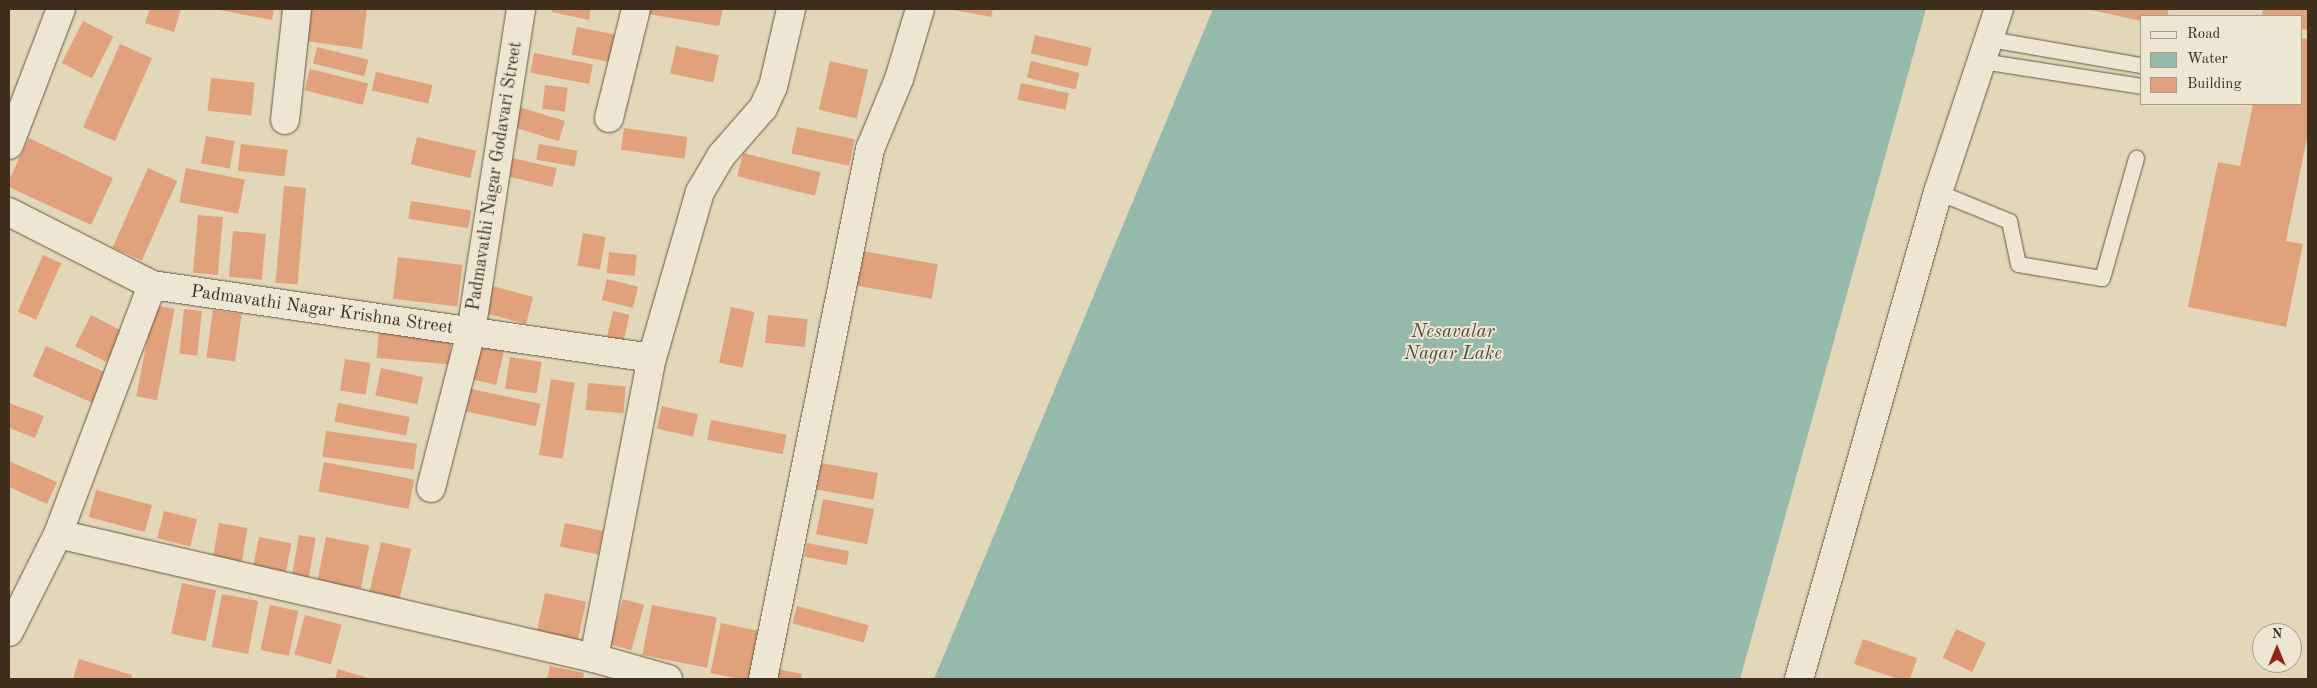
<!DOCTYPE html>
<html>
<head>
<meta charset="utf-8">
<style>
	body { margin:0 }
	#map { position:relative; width:2317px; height:688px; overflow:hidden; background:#e2d8b9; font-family:"Old Standard TT",serif }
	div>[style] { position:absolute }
	.water>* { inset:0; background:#95baab }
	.building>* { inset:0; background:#e0a17c; transform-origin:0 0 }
	.roads { filter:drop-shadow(0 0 1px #675842) drop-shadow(0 0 1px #675842) }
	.lane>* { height:15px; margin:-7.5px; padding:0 7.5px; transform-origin:7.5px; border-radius:7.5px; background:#ece6d2 }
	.street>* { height:28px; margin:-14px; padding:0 14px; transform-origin:14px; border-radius:14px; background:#ece6d2 }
	.secondary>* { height:28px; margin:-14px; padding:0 14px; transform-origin:14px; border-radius:14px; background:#ece6d2 }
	span { translate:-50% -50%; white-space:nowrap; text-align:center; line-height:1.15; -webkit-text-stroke:4px #ece6d2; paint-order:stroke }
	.street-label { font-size:18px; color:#3e2e1b }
	.water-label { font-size:19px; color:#4f4a38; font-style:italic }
	.frame { position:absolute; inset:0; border:10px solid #3e2e1b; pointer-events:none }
	.legend { position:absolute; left:2140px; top:15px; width:162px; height:90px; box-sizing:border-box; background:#ece6d2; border:1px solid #a69c89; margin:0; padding:6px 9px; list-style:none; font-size:15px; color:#3e2e1b }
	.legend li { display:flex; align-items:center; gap:10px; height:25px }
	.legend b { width:25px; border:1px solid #a69c89 }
	.north { position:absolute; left:2252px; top:623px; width:50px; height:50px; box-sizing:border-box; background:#ece6d2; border:1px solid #a69c89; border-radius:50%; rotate:0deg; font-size:14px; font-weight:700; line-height:20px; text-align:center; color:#3e2e1b }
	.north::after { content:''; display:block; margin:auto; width:18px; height:22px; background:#8f2418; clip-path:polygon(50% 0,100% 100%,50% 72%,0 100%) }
</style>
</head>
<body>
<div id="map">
	<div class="water">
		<i style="clip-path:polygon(1213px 9px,1926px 9px,1740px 679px,934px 679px)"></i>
	</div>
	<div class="building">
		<i style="clip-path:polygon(150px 9px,181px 9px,174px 32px,145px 23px)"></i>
		<i style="clip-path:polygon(215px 9px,274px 9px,272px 20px)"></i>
		<i style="clip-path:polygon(310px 9px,367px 9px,362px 49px,306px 41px)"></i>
		<i style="clip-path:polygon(552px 9px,591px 9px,589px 20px,552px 12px)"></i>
		<i style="clip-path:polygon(649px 9px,723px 9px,719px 26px,648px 14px)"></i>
		<i style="clip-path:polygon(949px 9px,993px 9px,991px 17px)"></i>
		<i style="clip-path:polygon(2087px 9px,2169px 9px,2167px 16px,2141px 16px,2141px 21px)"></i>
		<i style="clip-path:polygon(2263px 9px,2308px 9px,2308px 30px,2301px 29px,2301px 16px,2262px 16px)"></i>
		<i style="left:83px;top:21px;width:34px;height:47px;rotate:27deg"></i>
		<i style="left:577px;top:27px;width:48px;height:28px;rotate:11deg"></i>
		<i style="left:1035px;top:35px;width:58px;height:19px;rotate:13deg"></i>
		<i style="clip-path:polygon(2301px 38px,2308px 39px,2308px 133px,2286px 241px,2303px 244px,2286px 327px,2188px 307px,2218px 162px,2240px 166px,2253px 104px,2301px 104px)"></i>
		<i style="left:120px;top:44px;width:35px;height:91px;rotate:24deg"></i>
		<i style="left:676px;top:46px;width:44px;height:28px;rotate:12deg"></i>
		<i style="left:317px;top:47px;width:53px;height:17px;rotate:14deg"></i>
		<i style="left:534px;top:53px;width:60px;height:20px;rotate:11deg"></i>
		<i style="left:830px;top:61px;width:39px;height:50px;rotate:13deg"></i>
		<i style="left:1031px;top:61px;width:50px;height:17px;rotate:14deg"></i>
		<i style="left:310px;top:69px;width:60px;height:22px;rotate:14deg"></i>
		<i style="left:376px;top:72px;width:58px;height:19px;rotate:13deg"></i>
		<i style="left:211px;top:78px;width:44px;height:33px;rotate:6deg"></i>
		<i style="left:1021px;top:83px;width:49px;height:17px;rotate:12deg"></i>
		<i style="left:545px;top:85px;width:23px;height:24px;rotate:7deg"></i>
		<i style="left:519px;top:107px;width:48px;height:21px;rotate:17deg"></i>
		<i style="left:797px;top:127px;width:59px;height:27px;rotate:12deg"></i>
		<i style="left:624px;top:128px;width:64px;height:22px;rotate:8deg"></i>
		<i style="left:206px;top:136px;width:29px;height:28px;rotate:10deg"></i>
		<i style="left:417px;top:137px;width:61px;height:28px;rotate:13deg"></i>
		<i style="clip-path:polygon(29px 138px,113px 178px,91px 225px,9px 187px,9px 180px)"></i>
		<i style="left:241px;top:144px;width:47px;height:27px;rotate:7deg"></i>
		<i style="left:539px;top:144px;width:39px;height:16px;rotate:10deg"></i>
		<i style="left:743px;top:153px;width:80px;height:24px;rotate:14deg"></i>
		<i style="left:508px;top:157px;width:50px;height:19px;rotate:13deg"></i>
		<i style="left:148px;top:168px;width:32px;height:87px;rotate:24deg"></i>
		<i style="left:186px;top:168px;width:60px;height:35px;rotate:11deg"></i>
		<i style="left:284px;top:186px;width:22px;height:97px;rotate:5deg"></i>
		<i style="left:411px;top:201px;width:61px;height:18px;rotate:9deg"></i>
		<i style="left:198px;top:215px;width:25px;height:58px;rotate:5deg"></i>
		<i style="left:233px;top:231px;width:33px;height:46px;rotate:5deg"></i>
		<i style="left:583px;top:233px;width:23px;height:33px;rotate:10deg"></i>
		<i style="left:862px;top:251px;width:77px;height:35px;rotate:10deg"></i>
		<i style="left:609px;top:252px;width:28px;height:21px;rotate:6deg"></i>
		<i style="left:43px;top:255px;width:20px;height:62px;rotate:24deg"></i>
		<i style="left:398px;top:257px;width:65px;height:42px;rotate:7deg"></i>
		<i style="left:607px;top:279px;width:32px;height:22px;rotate:14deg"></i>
		<i style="left:485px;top:284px;width:50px;height:28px;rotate:15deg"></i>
		<i style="left:154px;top:305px;width:21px;height:93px;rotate:11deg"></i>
		<i style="left:731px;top:307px;width:24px;height:57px;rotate:12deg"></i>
		<i style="left:184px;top:309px;width:18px;height:45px;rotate:6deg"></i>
		<i style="left:213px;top:310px;width:29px;height:48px;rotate:8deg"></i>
		<i style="left:613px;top:311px;width:17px;height:29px;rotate:13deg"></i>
		<i style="left:91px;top:315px;width:35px;height:35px;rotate:27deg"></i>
		<i style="left:768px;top:315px;width:40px;height:28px;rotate:6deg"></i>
		<i style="left:379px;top:330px;width:73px;height:28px;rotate:5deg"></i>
		<i style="left:479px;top:344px;width:26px;height:36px;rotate:13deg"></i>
		<i style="left:46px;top:346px;width:66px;height:33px;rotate:24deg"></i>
		<i style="left:510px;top:357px;width:32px;height:32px;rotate:9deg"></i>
		<i style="left:345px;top:359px;width:26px;height:32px;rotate:9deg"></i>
		<i style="left:381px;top:368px;width:43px;height:28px;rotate:12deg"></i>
		<i style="left:551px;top:379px;width:24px;height:77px;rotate:9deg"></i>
		<i style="left:588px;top:383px;width:38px;height:27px;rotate:5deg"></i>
		<i style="left:471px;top:389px;width:71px;height:23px;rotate:12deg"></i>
		<i style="clip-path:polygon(9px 403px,44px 416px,35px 438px,9px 428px)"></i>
		<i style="left:338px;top:403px;width:73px;height:19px;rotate:11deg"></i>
		<i style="left:662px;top:406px;width:37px;height:23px;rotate:13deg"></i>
		<i style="left:711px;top:420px;width:77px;height:20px;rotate:11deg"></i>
		<i style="left:326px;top:431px;width:92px;height:26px;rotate:8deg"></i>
		<i style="clip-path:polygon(9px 461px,57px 482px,47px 504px,9px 487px)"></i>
		<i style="left:324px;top:462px;width:92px;height:30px;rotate:11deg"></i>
		<i style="left:821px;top:463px;width:58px;height:27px;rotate:10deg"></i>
		<i style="left:96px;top:490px;width:58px;height:28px;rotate:15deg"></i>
		<i style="left:823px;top:499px;width:52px;height:36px;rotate:11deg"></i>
		<i style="left:164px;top:511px;width:34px;height:28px;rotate:14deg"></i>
		<i style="left:219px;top:523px;width:29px;height:35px;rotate:10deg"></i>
		<i style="left:565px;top:523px;width:39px;height:24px;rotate:12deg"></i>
		<i style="left:299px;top:535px;width:17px;height:41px;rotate:10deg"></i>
		<i style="left:259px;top:537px;width:33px;height:29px;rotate:11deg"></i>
		<i style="left:326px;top:537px;width:44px;height:44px;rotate:11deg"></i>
		<i style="left:381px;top:542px;width:31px;height:53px;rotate:13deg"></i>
		<i style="left:807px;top:543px;width:43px;height:14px;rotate:11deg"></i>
		<i style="left:182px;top:583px;width:35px;height:52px;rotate:12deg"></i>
		<i style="left:545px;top:593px;width:42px;height:40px;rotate:12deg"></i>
		<i style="left:222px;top:594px;width:37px;height:54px;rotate:11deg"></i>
		<i style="left:623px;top:599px;width:22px;height:47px;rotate:16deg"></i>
		<i style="left:270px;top:605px;width:29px;height:46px;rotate:12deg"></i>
		<i style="left:652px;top:605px;width:66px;height:51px;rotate:11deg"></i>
		<i style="left:797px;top:606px;width:74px;height:18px;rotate:15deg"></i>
		<i style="left:305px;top:615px;width:38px;height:41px;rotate:15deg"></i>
		<i style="left:721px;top:623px;width:40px;height:51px;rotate:12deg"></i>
		<i style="left:1956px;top:629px;width:33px;height:32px;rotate:25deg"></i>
		<i style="clip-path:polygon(1863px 639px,1917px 658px,1910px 679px,1898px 679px,1854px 664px)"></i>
		<i style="clip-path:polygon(79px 659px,132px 675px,131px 679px,73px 679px)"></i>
		<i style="clip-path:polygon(550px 666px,584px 673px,583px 679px,547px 679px)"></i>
		<i style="clip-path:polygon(772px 668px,802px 674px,801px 679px,770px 679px)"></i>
		<i style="clip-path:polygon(338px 669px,371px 679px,335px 679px)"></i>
	</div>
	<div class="roads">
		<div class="lane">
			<i style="left:1990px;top:39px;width:153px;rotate:9.8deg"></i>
			<i style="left:1982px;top:61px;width:161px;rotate:8.9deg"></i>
			<i style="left:1938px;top:192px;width:77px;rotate:22.2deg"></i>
			<i style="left:2009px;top:221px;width:44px;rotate:78.2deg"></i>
			<i style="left:2018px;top:264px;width:85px;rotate:9.5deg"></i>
			<i style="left:2102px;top:278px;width:125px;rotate:-74.2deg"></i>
		</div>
		<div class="street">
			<i style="left:609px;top:118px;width:112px;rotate:-76.1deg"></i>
			<i style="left:285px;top:120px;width:112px;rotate:-83.8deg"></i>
			<i style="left:9px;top:145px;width:146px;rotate:-69.1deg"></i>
			<i style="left:9px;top:212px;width:161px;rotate:27deg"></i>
			<i style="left:152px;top:285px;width:505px;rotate:8.31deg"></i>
			<i style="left:431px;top:488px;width:161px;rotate:-75.6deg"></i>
			<i style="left:471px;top:332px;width:327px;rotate:-81.2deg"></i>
			<i style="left:58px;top:534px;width:550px;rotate:13.03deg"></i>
			<i style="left:594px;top:658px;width:77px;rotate:15.8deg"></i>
			<i style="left:9px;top:632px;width:110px;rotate:-63.4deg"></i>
			<i style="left:58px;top:534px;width:266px;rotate:-69.3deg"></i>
			<i style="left:594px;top:658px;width:306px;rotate:-79.1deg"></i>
			<i style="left:652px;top:358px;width:173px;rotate:-73.9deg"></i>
			<i style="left:700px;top:192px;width:42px;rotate:-59.7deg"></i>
			<i style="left:721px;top:156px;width:64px;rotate:-48.8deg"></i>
			<i style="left:763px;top:108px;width:23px;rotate:-65deg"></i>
			<i style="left:773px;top:87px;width:80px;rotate:-77deg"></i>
			<i style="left:763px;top:679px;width:541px;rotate:-78.59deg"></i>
			<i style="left:870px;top:149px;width:76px;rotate:-67.5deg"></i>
			<i style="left:899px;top:79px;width:73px;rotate:-73.3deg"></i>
		</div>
		<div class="secondary">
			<i style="left:1799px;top:679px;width:506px;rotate:-74.07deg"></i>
			<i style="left:1938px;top:192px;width:193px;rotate:-71.6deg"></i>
		</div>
	</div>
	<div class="street-label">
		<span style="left:495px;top:176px;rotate:-81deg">Padmavathi Nagar Godavari Street</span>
		<span style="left:322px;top:310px;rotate:8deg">Padmavathi Nagar Krishna Street</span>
	</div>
	<div class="water-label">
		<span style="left:1453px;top:344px">Nesavalar<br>Nagar Lake</span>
	</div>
	<div class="frame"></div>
	<ul class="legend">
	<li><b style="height:6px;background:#ece6d2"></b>Road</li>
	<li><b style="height:14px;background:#95baab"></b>Water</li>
	<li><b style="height:14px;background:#e0a17c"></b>Building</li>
	</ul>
	<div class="north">N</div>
</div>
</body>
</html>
